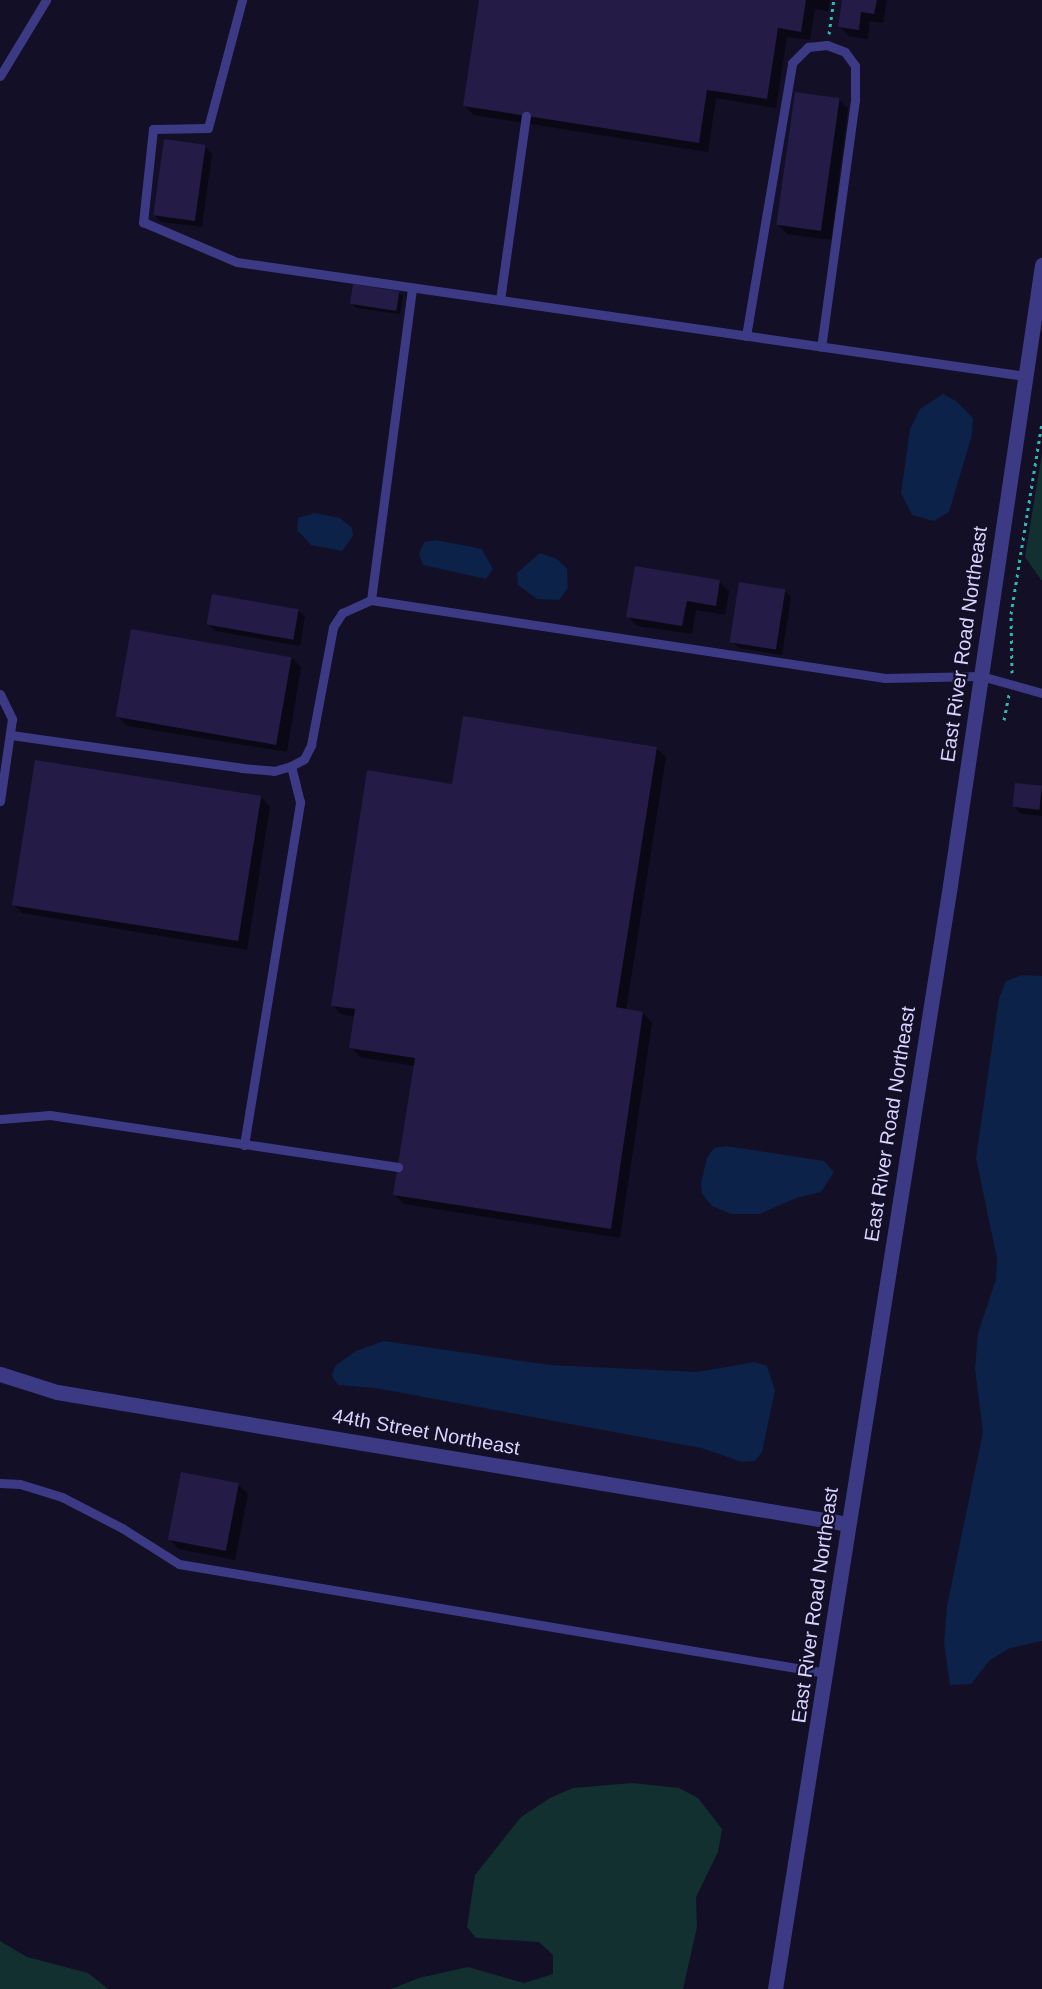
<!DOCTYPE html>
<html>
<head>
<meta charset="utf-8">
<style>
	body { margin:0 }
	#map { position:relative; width:1042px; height:1989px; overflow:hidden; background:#130f26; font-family:Helvetica,sans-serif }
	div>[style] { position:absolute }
	.green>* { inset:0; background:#12302f }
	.water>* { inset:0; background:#0c2248 }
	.shadow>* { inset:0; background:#0007 }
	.building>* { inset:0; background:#241b47; transform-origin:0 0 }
	.path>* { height:3px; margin-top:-1.5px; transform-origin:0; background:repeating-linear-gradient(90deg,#2fb8b0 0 3px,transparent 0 7.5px) }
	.service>* { height:9px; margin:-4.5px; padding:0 4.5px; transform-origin:4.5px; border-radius:4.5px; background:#3d3a85 }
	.minor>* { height:15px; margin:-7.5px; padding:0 7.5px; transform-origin:7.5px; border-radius:7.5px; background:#3d3a85 }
	.tertiary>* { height:15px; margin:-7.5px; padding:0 7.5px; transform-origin:7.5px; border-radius:7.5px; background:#3d3a85 }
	span { translate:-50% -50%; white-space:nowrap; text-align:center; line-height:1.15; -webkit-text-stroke:4.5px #130f26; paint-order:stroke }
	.street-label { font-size:20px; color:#d9d4ff }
</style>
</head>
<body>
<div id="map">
	<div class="green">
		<i style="clip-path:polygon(1042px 453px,1042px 581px,1025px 557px)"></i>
		<i style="clip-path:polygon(632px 1783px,679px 1788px,698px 1798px,722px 1829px,718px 1852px,696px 1897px,697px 1927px,683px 1989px,391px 1989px,419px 1978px,468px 1967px,524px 1983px,553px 1974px,553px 1955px,539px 1942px,476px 1938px,467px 1927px,475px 1875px,521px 1817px,550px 1798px,573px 1788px)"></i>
		<i style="clip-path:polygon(0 1941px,27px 1957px,88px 1973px,108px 1989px,0 1989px)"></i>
	</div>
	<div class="water">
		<i style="clip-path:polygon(943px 394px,956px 401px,973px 418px,972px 435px,949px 512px,934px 521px,912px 515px,901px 493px,910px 429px,920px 409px)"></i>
		<i style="clip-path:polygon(314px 513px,340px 518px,352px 528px,353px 536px,342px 551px,311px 545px,297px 530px,298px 518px)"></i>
		<i style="clip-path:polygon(436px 540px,482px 549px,493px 569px,486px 579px,423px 565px,419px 554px,424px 542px)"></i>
		<i style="clip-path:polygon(540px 553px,557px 559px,567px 569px,568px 588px,559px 600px,537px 599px,518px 585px,517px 573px)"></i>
		<i style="clip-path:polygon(1022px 975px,1042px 976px,1042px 1641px,1010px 1648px,990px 1660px,971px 1684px,950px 1685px,944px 1643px,947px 1606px,983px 1432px,975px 1369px,978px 1333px,996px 1279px,997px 1259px,976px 1158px,999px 998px,1006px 981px)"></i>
		<i style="clip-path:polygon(726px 1146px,824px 1161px,834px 1172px,821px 1192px,796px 1198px,760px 1214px,731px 1214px,712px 1206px,702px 1194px,701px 1183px,707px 1158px,714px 1148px)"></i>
		<i style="clip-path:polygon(384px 1341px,550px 1365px,697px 1372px,755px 1362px,767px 1366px,775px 1390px,762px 1452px,755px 1461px,742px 1462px,701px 1448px,375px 1388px,338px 1385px,332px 1376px,335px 1366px,356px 1351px)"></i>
	</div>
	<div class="shadow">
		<i style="clip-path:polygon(481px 0,830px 0,828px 11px,815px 9px,810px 40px,787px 37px,776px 108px,716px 98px,708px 152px,474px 115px,464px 106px)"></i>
		<i style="clip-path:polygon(843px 0,887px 0,883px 23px,870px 21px,868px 39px,849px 36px,839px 26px)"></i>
		<i style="clip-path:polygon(839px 99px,848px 109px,831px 240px,787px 234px,778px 225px)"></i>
		<i style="clip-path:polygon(205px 147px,212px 154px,202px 227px,161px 222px,154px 215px)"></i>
		<i style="clip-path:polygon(399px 292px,403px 297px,400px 314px,356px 308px,352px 304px)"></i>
		<i style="clip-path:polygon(720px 582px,729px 591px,725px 615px,696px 610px,692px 634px,637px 626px,628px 616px)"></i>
		<i style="clip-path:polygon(784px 590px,791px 597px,782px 655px,739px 648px,732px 641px)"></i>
		<i style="clip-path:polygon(298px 610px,305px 617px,300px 646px,215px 631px,208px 624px)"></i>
		<i style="clip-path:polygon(291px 657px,301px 667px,287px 752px,128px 726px,118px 717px)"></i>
		<i style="clip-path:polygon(656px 748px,666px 757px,626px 1010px,643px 1013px,652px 1023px,620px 1238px,404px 1204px,395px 1195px,415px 1066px,360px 1057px,351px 1047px,355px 1017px,341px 1014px,332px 1005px,453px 785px)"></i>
		<i style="clip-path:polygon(1042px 788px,1042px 816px,1021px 814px,1014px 807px)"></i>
		<i style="clip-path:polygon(261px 797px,270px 807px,247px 950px,22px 913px,13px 904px)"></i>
		<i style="clip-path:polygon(238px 1484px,248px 1494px,235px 1560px,179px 1549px,169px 1539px)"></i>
	</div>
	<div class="building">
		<i style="clip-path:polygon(479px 0,806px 0,801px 32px,778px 28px,767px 99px,707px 90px,699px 143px,463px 106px)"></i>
		<i style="clip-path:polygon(842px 0,877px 0,874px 14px,861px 12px,859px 30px,838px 27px)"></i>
		<i style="left:795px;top:92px;width:45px;height:134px;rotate:8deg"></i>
		<i style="left:164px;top:139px;width:42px;height:77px;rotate:8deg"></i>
		<i style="left:353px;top:284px;width:47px;height:20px;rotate:9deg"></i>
		<i style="clip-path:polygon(635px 566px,720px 580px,716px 606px,687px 601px,682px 626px,626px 617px)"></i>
		<i style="left:739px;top:582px;width:47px;height:61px;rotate:9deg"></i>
		<i style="left:212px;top:594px;width:88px;height:31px;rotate:10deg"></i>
		<i style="left:131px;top:629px;width:163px;height:89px;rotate:10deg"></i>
		<i style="clip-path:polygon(463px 716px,657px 747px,616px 1007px,643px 1012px,611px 1229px,393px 1195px,415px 1058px,349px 1048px,355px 1009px,331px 1006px,367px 770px,452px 784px)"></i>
		<i style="left:35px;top:760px;width:229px;height:147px;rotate:9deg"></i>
		<i style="left:1015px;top:783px;width:27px;height:24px;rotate:6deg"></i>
		<i style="left:181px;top:1472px;width:59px;height:69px;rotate:11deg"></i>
	</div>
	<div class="path">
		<i style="left:829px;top:34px;width:34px;rotate:-82deg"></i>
		<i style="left:1012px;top:673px;width:59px;rotate:-91deg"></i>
		<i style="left:1011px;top:614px;width:193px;rotate:-80.8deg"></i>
		<i style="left:1004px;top:720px;width:26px;rotate:-79deg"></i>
	</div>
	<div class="service">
		<i style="left:242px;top:0;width:132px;rotate:104.9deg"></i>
		<i style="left:208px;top:128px;width:55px;rotate:179deg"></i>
		<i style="left:153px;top:129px;width:94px;rotate:96.1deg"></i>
		<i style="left:143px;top:222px;width:102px;rotate:23.1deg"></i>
		<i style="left:237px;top:262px;width:796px;rotate:8.23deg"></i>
		<i style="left:0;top:76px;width:89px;rotate:-58.8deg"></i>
		<i style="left:500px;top:300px;width:186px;rotate:-82deg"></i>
		<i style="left:746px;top:336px;width:277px;rotate:-80.4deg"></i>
		<i style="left:792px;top:63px;width:23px;rotate:-45deg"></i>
		<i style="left:808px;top:47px;width:19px;rotate:-6deg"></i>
		<i style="left:827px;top:45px;width:19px;rotate:21deg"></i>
		<i style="left:845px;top:52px;width:17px;rotate:54deg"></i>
		<i style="left:855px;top:66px;width:34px;rotate:90deg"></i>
		<i style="left:855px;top:100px;width:249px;rotate:97.8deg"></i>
		<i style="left:371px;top:600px;width:315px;rotate:-82.5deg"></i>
		<i style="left:0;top:694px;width:28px;rotate:64deg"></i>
		<i style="left:12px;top:719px;width:83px;rotate:98.3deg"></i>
		<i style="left:11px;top:735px;width:233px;rotate:8.1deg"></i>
		<i style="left:242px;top:768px;width:32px;rotate:5deg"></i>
		<i style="left:274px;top:771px;width:18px;rotate:-16deg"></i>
		<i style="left:291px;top:766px;width:15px;rotate:-28deg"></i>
		<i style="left:304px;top:759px;width:16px;rotate:-63deg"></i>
		<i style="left:311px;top:745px;width:120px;rotate:-79.4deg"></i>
		<i style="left:333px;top:627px;width:17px;rotate:-57deg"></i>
		<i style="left:342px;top:613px;width:32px;rotate:-24deg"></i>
		<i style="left:371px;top:600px;width:520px;rotate:8.63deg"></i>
		<i style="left:885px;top:678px;width:96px;rotate:-1.2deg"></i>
		<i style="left:981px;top:676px;width:63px;rotate:15.6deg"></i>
		<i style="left:0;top:1119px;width:50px;rotate:-4.6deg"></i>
		<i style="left:50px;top:1115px;width:352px;rotate:8.5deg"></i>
		<i style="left:244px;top:1145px;width:348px;rotate:-80.7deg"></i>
		<i style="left:300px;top:802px;width:37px;rotate:-104deg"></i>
		<i style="left:0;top:1483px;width:20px;rotate:3deg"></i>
		<i style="left:20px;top:1484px;width:44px;rotate:17.2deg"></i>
		<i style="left:62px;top:1497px;width:68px;rotate:27.3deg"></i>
		<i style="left:122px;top:1528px;width:67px;rotate:32.3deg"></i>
		<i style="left:179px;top:1564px;width:656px;rotate:9.56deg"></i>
	</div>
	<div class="minor">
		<i style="left:0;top:1374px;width:60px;rotate:17.5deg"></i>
		<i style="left:57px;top:1392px;width:802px;rotate:9.47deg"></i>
	</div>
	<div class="tertiary">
		<i style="left:775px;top:1989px;width:1118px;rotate:-80.99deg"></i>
		<i style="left:950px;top:885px;width:627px;rotate:-81.56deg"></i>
	</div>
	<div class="street-label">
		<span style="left:964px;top:644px;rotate:-82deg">East River Road Northeast</span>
		<span style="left:890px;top:1124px;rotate:-81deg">East River Road Northeast</span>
		<span style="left:426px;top:1432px;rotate:10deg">44th Street Northeast</span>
		<span style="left:815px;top:1605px;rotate:-82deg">East River Road Northeast</span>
	</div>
</div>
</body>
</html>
